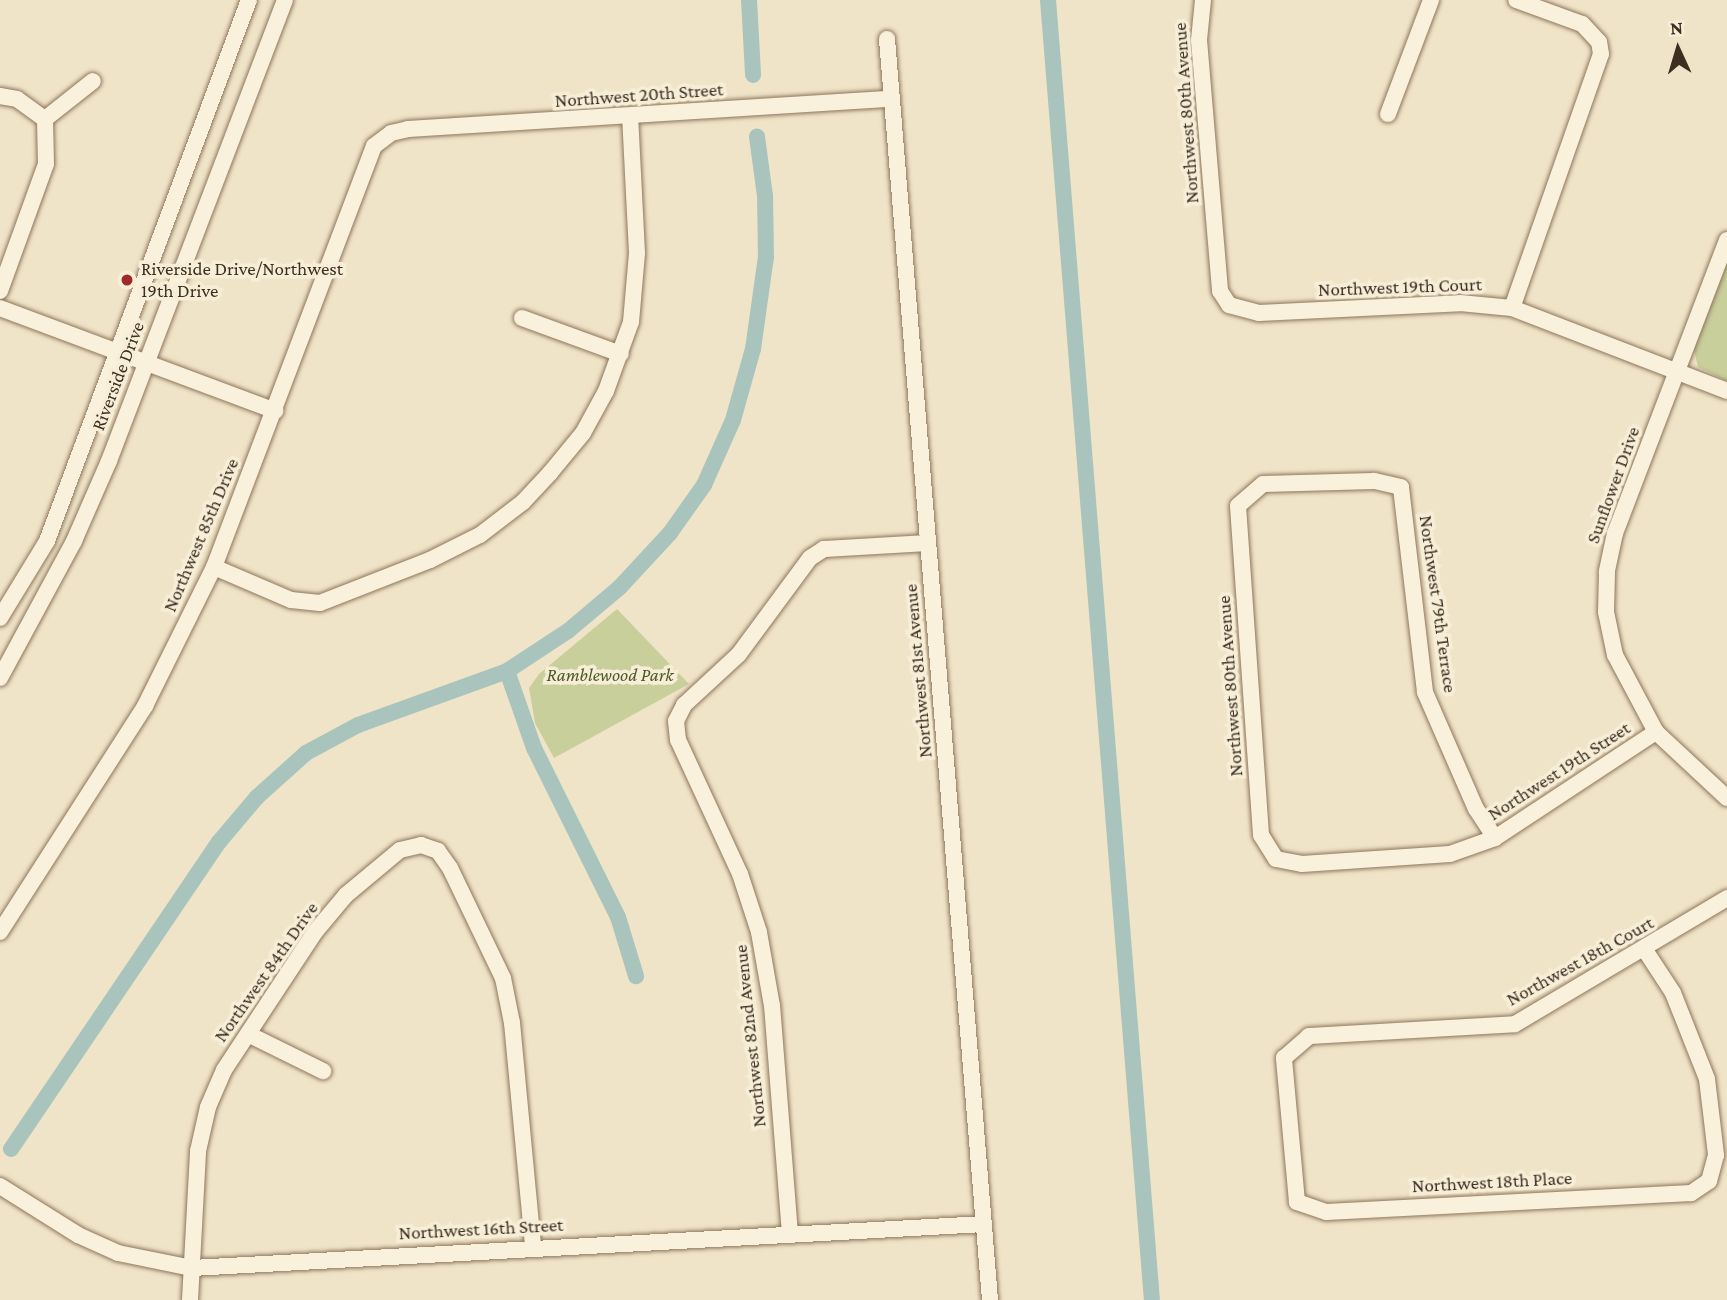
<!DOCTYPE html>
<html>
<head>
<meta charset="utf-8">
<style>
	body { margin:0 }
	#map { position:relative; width:1727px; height:1300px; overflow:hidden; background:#f0e4c8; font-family:"Crimson Pro",serif }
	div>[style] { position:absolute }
	.green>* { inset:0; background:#c9cf9b }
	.canal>* { height:16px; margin:-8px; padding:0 8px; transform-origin:8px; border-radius:8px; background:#a9c4bc }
	.roads { filter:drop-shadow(0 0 2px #8d765c) drop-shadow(0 0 2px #8d765c) }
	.minor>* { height:16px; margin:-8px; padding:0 8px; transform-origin:8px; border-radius:8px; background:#faf1dc }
	.dots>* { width:19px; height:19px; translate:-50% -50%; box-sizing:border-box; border:4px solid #f7eed8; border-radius:50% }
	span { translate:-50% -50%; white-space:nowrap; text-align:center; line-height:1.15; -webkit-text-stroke:7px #f7eed8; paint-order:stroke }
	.street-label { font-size:19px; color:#3d2e20 }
	.poi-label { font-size:19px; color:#3d2e20 }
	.left { translate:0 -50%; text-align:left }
	.park-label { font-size:19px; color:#4d5a26; font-style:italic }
	.north { position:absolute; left:1643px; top:14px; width:70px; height:70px; -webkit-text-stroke:5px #f7eed8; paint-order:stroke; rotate:356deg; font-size:19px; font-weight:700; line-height:28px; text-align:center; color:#3d2e20 }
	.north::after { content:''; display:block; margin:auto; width:24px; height:32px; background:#3d2e20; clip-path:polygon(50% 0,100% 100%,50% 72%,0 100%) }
</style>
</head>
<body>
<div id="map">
	<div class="green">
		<i style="clip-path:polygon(1727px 262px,1727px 381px,1698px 367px,1694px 350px)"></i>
		<i style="clip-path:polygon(617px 609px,689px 684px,554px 758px,535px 723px,529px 688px,539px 674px)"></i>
	</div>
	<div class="canal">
		<i style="left:749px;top:0;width:75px;rotate:86.9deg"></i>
		<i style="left:1048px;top:0;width:1304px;rotate:85.43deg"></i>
		<i style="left:507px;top:671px;width:82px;rotate:70.7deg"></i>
		<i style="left:534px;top:748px;width:189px;rotate:63.6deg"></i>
		<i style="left:618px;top:917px;width:62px;rotate:73deg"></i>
		<i style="left:11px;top:1149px;width:371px;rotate:-55.9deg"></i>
		<i style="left:219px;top:842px;width:59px;rotate:-49.8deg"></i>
		<i style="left:257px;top:797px;width:66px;rotate:-41.9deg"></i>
		<i style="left:306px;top:753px;width:59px;rotate:-28.3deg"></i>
		<i style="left:358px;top:725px;width:158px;rotate:-19.9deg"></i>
		<i style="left:507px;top:671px;width:73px;rotate:-33.3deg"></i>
		<i style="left:568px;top:631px;width:68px;rotate:-40.2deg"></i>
		<i style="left:620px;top:587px;width:74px;rotate:-47.2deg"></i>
		<i style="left:670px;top:533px;width:59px;rotate:-54.7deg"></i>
		<i style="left:704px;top:485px;width:71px;rotate:-66deg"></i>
		<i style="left:733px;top:420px;width:74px;rotate:-74.3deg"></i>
		<i style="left:753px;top:349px;width:93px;rotate:-82deg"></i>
		<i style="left:766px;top:257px;width:61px;rotate:-90.9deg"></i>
		<i style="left:765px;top:196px;width:60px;rotate:-97.7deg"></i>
	</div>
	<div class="roads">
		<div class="minor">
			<i style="left:1203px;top:0;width:40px;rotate:95.7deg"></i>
			<i style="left:1199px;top:40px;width:252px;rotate:85.2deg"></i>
			<i style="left:1220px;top:291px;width:17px;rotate:57deg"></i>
			<i style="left:1229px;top:305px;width:31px;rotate:15deg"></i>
			<i style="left:1259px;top:313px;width:201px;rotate:-2.8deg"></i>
			<i style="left:1460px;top:303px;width:52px;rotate:5.5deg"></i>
			<i style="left:1512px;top:308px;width:230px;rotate:21.1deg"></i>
			<i style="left:887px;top:39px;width:1265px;rotate:85.33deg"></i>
			<i style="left:0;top:96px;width:17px;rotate:10deg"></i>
			<i style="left:17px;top:99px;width:34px;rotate:36deg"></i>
			<i style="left:1388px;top:114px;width:122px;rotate:-69.3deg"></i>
			<i style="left:45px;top:119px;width:61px;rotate:-38.4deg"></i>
			<i style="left:1727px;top:240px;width:314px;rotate:110.9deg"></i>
			<i style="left:1615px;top:533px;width:40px;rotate:102deg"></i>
			<i style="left:1607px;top:572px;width:40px;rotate:91.4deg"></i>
			<i style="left:1606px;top:612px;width:44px;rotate:78.2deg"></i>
			<i style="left:1615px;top:655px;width:87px;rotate:62deg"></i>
			<i style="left:1656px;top:732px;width:97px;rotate:42.9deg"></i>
			<i style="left:0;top:291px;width:135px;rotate:-70.1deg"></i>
			<i style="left:46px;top:164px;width:45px;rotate:-91.3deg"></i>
			<i style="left:0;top:308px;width:294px;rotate:20.5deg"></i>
			<i style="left:1512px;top:308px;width:269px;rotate:-70.7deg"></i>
			<i style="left:1601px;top:54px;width:12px;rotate:-99deg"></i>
			<i style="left:1599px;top:42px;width:25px;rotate:-133deg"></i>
			<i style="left:1582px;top:24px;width:70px;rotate:-160deg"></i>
			<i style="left:522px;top:318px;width:105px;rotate:20deg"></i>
			<i style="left:214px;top:567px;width:84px;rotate:23.2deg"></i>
			<i style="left:291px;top:600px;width:29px;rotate:6deg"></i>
			<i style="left:320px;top:603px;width:118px;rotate:-21.4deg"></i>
			<i style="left:430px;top:560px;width:56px;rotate:-26.6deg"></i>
			<i style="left:480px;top:535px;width:54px;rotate:-37.5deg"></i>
			<i style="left:523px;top:502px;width:40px;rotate:-47deg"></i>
			<i style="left:550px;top:473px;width:52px;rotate:-50.5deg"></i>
			<i style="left:583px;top:433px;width:48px;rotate:-61.3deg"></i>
			<i style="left:606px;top:391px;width:73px;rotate:-70.1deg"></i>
			<i style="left:631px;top:322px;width:69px;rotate:-85deg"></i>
			<i style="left:637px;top:253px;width:136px;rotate:-92.9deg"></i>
			<i style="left:0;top:618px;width:90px;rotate:-58.6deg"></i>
			<i style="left:47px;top:541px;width:577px;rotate:-69.53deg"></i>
			<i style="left:0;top:678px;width:156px;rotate:-61.6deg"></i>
			<i style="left:74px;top:541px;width:87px;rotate:-66.4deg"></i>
			<i style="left:109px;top:461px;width:493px;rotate:-69.1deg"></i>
			<i style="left:1495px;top:838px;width:35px;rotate:-123deg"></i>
			<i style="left:1476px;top:809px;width:128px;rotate:-113.6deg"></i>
			<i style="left:1425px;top:692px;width:206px;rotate:-96.7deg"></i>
			<i style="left:1401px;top:487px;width:28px;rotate:-167deg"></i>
			<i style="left:1374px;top:481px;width:111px;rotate:178.5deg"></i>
			<i style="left:1263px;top:484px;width:33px;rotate:139deg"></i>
			<i style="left:1238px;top:506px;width:330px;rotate:86deg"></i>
			<i style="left:1261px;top:835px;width:28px;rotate:58deg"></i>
			<i style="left:1276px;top:859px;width:26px;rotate:11deg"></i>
			<i style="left:1302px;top:864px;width:148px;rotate:-3.9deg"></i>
			<i style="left:1450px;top:854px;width:48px;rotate:-19.6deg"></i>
			<i style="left:1495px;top:838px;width:193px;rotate:-33.4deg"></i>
			<i style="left:0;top:932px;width:269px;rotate:-57.3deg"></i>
			<i style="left:145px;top:706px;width:155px;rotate:-63.6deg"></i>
			<i style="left:214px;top:567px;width:450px;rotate:-69.2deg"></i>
			<i style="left:374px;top:146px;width:21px;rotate:-37deg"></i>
			<i style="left:391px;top:133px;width:17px;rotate:-13deg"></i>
			<i style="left:408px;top:129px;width:483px;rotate:-3.6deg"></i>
			<i style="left:1645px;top:950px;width:51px;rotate:56.9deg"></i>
			<i style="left:1673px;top:993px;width:92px;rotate:68.4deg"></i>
			<i style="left:1707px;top:1079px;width:77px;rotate:83.2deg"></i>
			<i style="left:1716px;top:1155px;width:27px;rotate:105deg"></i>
			<i style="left:1709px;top:1181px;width:22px;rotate:146deg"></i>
			<i style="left:1691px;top:1193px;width:365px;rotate:177deg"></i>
			<i style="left:1326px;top:1212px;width:31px;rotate:-161deg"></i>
			<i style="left:1297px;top:1202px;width:145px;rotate:-95.2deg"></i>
			<i style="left:1284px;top:1058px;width:33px;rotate:-41deg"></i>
			<i style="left:1309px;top:1036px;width:206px;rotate:-3.3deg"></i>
			<i style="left:1515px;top:1024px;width:247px;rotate:-30.7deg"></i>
			<i style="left:248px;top:1034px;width:84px;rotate:26.3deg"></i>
			<i style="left:0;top:1186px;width:92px;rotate:32.1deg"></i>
			<i style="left:78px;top:1235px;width:44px;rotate:24.2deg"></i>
			<i style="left:118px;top:1253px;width:76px;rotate:11.5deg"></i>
			<i style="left:192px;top:1268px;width:792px;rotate:-3.18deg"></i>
			<i style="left:790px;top:1234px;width:229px;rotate:-94.5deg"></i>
			<i style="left:772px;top:1006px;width:75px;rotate:-100deg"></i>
			<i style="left:759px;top:932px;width:61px;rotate:-108.1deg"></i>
			<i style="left:740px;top:874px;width:148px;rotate:-114.8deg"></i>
			<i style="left:678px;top:740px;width:19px;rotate:-96deg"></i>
			<i style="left:676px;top:721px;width:18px;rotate:-63deg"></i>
			<i style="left:684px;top:705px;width:75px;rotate:-42.8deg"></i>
			<i style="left:739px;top:654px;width:119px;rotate:-53.5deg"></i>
			<i style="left:810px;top:558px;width:17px;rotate:-33deg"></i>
			<i style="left:824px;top:549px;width:104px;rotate:-3.3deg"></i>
			<i style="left:190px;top:1300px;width:149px;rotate:-86.9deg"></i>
			<i style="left:198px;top:1151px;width:45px;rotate:-77.2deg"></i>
			<i style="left:208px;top:1107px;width:40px;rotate:-66.6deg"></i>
			<i style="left:224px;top:1070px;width:165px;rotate:-56.6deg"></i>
			<i style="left:315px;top:932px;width:48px;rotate:-50deg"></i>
			<i style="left:346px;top:895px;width:70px;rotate:-39.8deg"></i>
			<i style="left:400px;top:850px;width:22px;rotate:-13deg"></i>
			<i style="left:421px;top:845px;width:18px;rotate:19deg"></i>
			<i style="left:438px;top:851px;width:21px;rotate:55deg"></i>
			<i style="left:450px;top:868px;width:122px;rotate:64.3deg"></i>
			<i style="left:503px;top:978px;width:46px;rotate:78.7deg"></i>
			<i style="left:512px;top:1023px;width:225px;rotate:84.6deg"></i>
		</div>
	</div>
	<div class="dots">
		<i style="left:127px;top:280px;background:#9e2a2b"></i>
	</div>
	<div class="street-label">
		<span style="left:639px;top:95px;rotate:-4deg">Northwest 20th Street</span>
		<span style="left:1186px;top:113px;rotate:-94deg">Northwest 80th Avenue</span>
		<span style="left:1400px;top:287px;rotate:-2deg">Northwest 19th Court</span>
		<span style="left:118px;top:376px;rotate:-69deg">Riverside Drive</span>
		<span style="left:1613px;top:485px;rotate:-70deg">Sunflower Drive</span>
		<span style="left:201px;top:535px;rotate:-67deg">Northwest 85th Drive</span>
		<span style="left:1438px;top:604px;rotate:82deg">Northwest 79th Terrace</span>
		<span style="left:918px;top:671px;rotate:-95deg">Northwest 81st Avenue</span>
		<span style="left:1230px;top:686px;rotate:-94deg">Northwest 80th Avenue</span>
		<span style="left:1559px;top:771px;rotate:-33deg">Northwest 19th Street</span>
		<span style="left:1580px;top:961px;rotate:-29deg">Northwest 18th Court</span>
		<span style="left:266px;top:972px;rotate:-55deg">Northwest 84th Drive</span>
		<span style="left:750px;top:1036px;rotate:-96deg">Northwest 82nd Avenue</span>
		<span style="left:1492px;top:1182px;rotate:-3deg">Northwest 18th Place</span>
		<span style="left:481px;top:1229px;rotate:-3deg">Northwest 16th Street</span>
	</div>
	<div class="poi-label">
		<span class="left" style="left:141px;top:280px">Riverside Drive/Northwest<br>19th Drive</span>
	</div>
	<div class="park-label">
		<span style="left:610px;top:675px">Ramblewood Park</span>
	</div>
	<div class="north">N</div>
</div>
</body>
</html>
